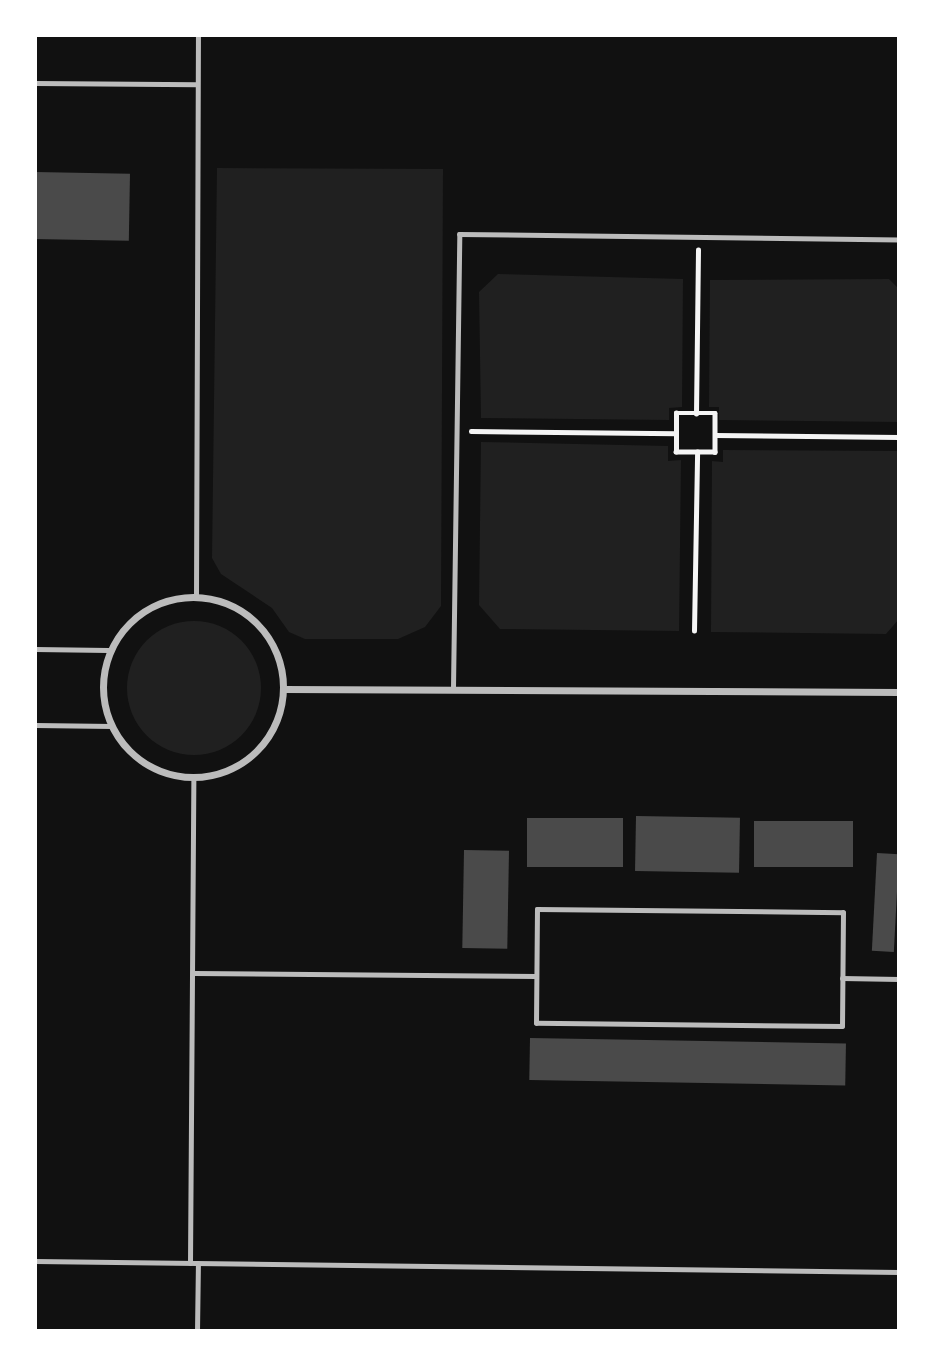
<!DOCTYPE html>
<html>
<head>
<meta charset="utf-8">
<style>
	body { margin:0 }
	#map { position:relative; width:934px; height:1366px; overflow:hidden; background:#111; font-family:Mulish,sans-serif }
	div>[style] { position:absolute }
	.green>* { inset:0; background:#202020 }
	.round { border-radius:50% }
	.building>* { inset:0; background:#4a4a4a; transform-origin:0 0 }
	.path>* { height:4.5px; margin:-2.25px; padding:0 2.25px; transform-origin:2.25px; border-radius:2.25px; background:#f5f5f5 }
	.service>* { height:5px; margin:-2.5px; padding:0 2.5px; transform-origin:2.5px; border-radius:2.5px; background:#bcbcbc }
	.minor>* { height:7px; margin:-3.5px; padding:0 3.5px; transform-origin:3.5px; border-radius:3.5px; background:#bcbcbc }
	.minor>.ring { margin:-3.5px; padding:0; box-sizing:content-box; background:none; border:7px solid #bcbcbc; border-radius:50% }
	span { translate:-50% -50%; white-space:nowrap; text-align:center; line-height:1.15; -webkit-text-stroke:5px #fff; paint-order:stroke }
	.frame { position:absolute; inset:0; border:37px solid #fff; pointer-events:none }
</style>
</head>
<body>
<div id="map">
	<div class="green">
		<i style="clip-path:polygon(217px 168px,443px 169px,441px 606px,425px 627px,398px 639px,305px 639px,289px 632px,272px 608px,221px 574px,212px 558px)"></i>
		<i style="clip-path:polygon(498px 274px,683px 279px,682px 407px,669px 408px,669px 420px,481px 418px,479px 292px)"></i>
		<i style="clip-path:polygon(889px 279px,899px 289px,899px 422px,719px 420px,719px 407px,709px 407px,710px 280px)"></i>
		<i style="clip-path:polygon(481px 442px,668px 446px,668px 461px,681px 460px,679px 631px,500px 629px,479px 605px)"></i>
		<i style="clip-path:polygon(723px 450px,899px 451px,899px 619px,886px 634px,711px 632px,712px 461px,723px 462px)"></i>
		<i class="round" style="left:127px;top:621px;width:134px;height:134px"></i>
	</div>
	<div class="building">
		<i style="left:35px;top:172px;width:95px;height:67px;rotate:1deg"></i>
		<i style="left:636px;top:816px;width:104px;height:55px;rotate:1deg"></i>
		<i style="left:527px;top:818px;width:96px;height:49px"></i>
		<i style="left:754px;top:821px;width:99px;height:46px"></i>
		<i style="left:464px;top:850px;width:45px;height:98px;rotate:1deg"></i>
		<i style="left:877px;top:853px;width:22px;height:98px;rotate:3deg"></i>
		<i style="left:530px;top:1038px;width:316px;height:42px;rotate:1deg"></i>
	</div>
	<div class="path">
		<i style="left:676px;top:413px;width:39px"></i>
		<i style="left:715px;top:413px;width:39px;rotate:90deg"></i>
		<i style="left:715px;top:452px;width:39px;rotate:180deg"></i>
		<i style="left:676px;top:452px;width:39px;rotate:-90deg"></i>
		<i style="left:696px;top:414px;width:164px;rotate:-89.3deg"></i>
		<i style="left:471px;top:431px;width:205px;rotate:0.6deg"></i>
		<i style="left:715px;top:435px;width:184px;rotate:0.6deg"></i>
		<i style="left:694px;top:631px;width:179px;rotate:-89deg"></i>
	</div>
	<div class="service">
		<i style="left:35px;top:83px;width:162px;rotate:0.4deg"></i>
		<i style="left:196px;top:597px;width:562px;rotate:-89.8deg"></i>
		<i style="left:35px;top:649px;width:73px;rotate:0.8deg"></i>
		<i style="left:453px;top:688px;width:454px;rotate:-89.2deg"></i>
		<i style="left:459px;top:234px;width:440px;rotate:0.7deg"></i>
		<i style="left:35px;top:725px;width:77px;rotate:0.7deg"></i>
		<i style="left:537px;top:909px;width:306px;rotate:0.6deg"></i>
		<i style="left:843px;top:912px;width:114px;rotate:90.5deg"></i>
		<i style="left:842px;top:1026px;width:306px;rotate:-179.4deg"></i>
		<i style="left:536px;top:1023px;width:114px;rotate:-89.5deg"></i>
		<i style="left:194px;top:973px;width:342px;rotate:0.5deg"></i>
		<i style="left:842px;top:978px;width:57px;rotate:1deg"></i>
		<i style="left:35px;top:1261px;width:864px;rotate:0.73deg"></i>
		<i style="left:190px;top:1263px;width:484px;rotate:-89.6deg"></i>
		<i style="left:197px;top:1331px;width:68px;rotate:-89.2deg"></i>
	</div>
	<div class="minor">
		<i class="ring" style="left:103px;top:597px;width:173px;height:173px"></i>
		<i style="left:284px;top:689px;width:615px;rotate:0.28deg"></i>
	</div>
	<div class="frame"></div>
</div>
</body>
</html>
